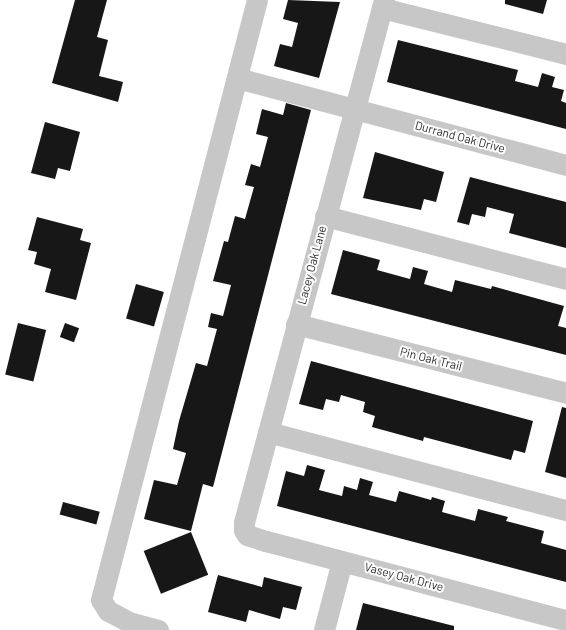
<!DOCTYPE html>
<html>
<head>
<meta charset="utf-8">
<style>
	body { margin:0 }
	#map { position:relative; width:566px; height:630px; overflow:hidden; background:#fff; font-family:Barlow,sans-serif }
	div>[style] { position:absolute }
	.building>* { inset:0; background:#171717; transform-origin:0 0 }
	.minor>* { height:21px; margin:-10.5px; padding:0 10.5px; transform-origin:10.5px; border-radius:10.5px; background:#c7c7c7 }
	span { translate:-50% -50%; white-space:nowrap; text-align:center; line-height:1.15; -webkit-text-stroke:4px #fff; paint-order:stroke }
	.street-label { font-size:12px; color:#303030 }
</style>
</head>
<body>
<div id="map">
	<div class="building">
		<i style="clip-path:polygon(75px 0,107px 0,97px 37px,108px 40px,99px 76px,123px 82px,118px 102px,52px 83px)"></i>
		<i style="clip-path:polygon(288px 0,340px 2px,319px 78px,274px 66px,280px 44px,292px 47px,298px 23px,283px 19px)"></i>
		<i style="clip-path:polygon(505px 0,547px 0,543px 14px,505px 4px)"></i>
		<i style="clip-path:polygon(398px 40px,518px 70px,515px 81px,538px 87px,542px 73px,555px 77px,552px 87px,564px 90px,561px 101px,566px 103px,566px 129px,387px 82px)"></i>
		<i style="clip-path:polygon(286px 103px,311px 110px,213px 487px,203px 484px,191px 531px,144px 519px,154px 480px,177px 485px,186px 453px,173px 449px,179px 421px,196px 363px,207px 366px,217px 329px,208px 327px,211px 313px,223px 316px,231px 285px,213px 281px,224px 241px,228px 242px,235px 216px,245px 219px,254px 187px,245px 185px,251px 164px,260px 167px,268px 137px,256px 134px,262px 109px,283px 115px)"></i>
		<i style="clip-path:polygon(45px 122px,80px 132px,70px 171px,58px 168px,55px 179px,31px 173px)"></i>
		<i style="clip-path:polygon(375px 152px,444px 172px,436px 202px,424px 199px,421px 210px,363px 198px)"></i>
		<i style="clip-path:polygon(470px 177px,566px 202px,566px 248px,509px 233px,514px 214px,487px 207px,485px 217px,472px 214px,469px 225px,457px 222px)"></i>
		<i style="clip-path:polygon(37px 217px,83px 229px,80px 240px,91px 243px,76px 300px,45px 292px,51px 269px,34px 264px,37px 252px,28px 250px)"></i>
		<i style="clip-path:polygon(343px 250px,380px 260px,377px 270px,410px 279px,413px 267px,428px 271px,424px 284px,452px 292px,455px 280px,491px 289px,492px 286px,564px 306px,558px 326px,566px 328px,566px 355px,331px 294px)"></i>
		<i style="left:136px;top:284px;width:29px;height:36px;rotate:16deg"></i>
		<i style="left:18px;top:323px;width:29px;height:53px;rotate:14deg"></i>
		<i style="left:65px;top:323px;width:15px;height:15px;rotate:20deg"></i>
		<i style="clip-path:polygon(311px 361px,533px 421px,525px 453px,514px 450px,511px 460px,424px 437px,423px 441px,372px 427px,375px 416px,363px 412px,365px 402px,341px 395px,339px 402px,326px 399px,323px 410px,299px 404px)"></i>
		<i style="clip-path:polygon(562px 407px,566px 408px,566px 478px,545px 472px)"></i>
		<i style="clip-path:polygon(307px 465px,325px 470px,319px 490px,342px 496px,344px 486px,357px 490px,360px 478px,373px 482px,369px 495px,396px 502px,399px 491px,431px 500px,432px 497px,445px 501px,442px 512px,475px 521px,478px 509px,508px 517px,506px 521px,544px 531px,541px 543px,566px 550px,566px 582px,277px 506px,286px 471px,304px 476px)"></i>
		<i style="left:63px;top:502px;width:38px;height:13px;rotate:15deg"></i>
		<i style="left:191px;top:532px;width:46px;height:51px;rotate:68deg"></i>
		<i style="clip-path:polygon(218px 575px,262px 587px,264px 577px,302px 587px,296px 610px,283px 607px,280px 619px,249px 610px,246px 622px,208px 612px)"></i>
		<i style="clip-path:polygon(363px 603px,454px 626px,454px 630px,356px 630px)"></i>
	</div>
	<div class="minor">
		<i style="left:384px;top:0;width:540px;rotate:105.01deg"></i>
		<i style="left:244px;top:522px;width:8px;rotate:90deg"></i>
		<i style="left:244px;top:530px;width:6px;rotate:59deg"></i>
		<i style="left:247px;top:535px;width:20px;rotate:18deg"></i>
		<i style="left:266px;top:541px;width:310px;rotate:14.8deg"></i>
		<i style="left:382px;top:8px;width:190px;rotate:14deg"></i>
		<i style="left:237px;top:78px;width:340px;rotate:14.8deg"></i>
		<i style="left:325px;top:216px;width:249px;rotate:14.6deg"></i>
		<i style="left:296px;top:324px;width:279px;rotate:14.3deg"></i>
		<i style="left:268px;top:432px;width:308px;rotate:14.7deg"></i>
		<i style="left:158px;top:630px;width:28px;rotate:-165deg"></i>
		<i style="left:131px;top:623px;width:26px;rotate:-152deg"></i>
		<i style="left:108px;top:611px;width:13px;rotate:-122deg"></i>
		<i style="left:101px;top:600px;width:620px;rotate:-75.43deg"></i>
		<i style="left:324px;top:630px;width:71px;rotate:-75.4deg"></i>
	</div>
	<div class="street-label">
		<span style="left:460px;top:137px;rotate:15deg">Durrand Oak Drive</span>
		<span style="left:312px;top:265px;rotate:-75deg">Lacey Oak Lane</span>
		<span style="left:431px;top:359px;rotate:14deg">Pin Oak Trail</span>
		<span style="left:404px;top:577px;rotate:15deg">Vasey Oak Drive</span>
	</div>
</div>
</body>
</html>
